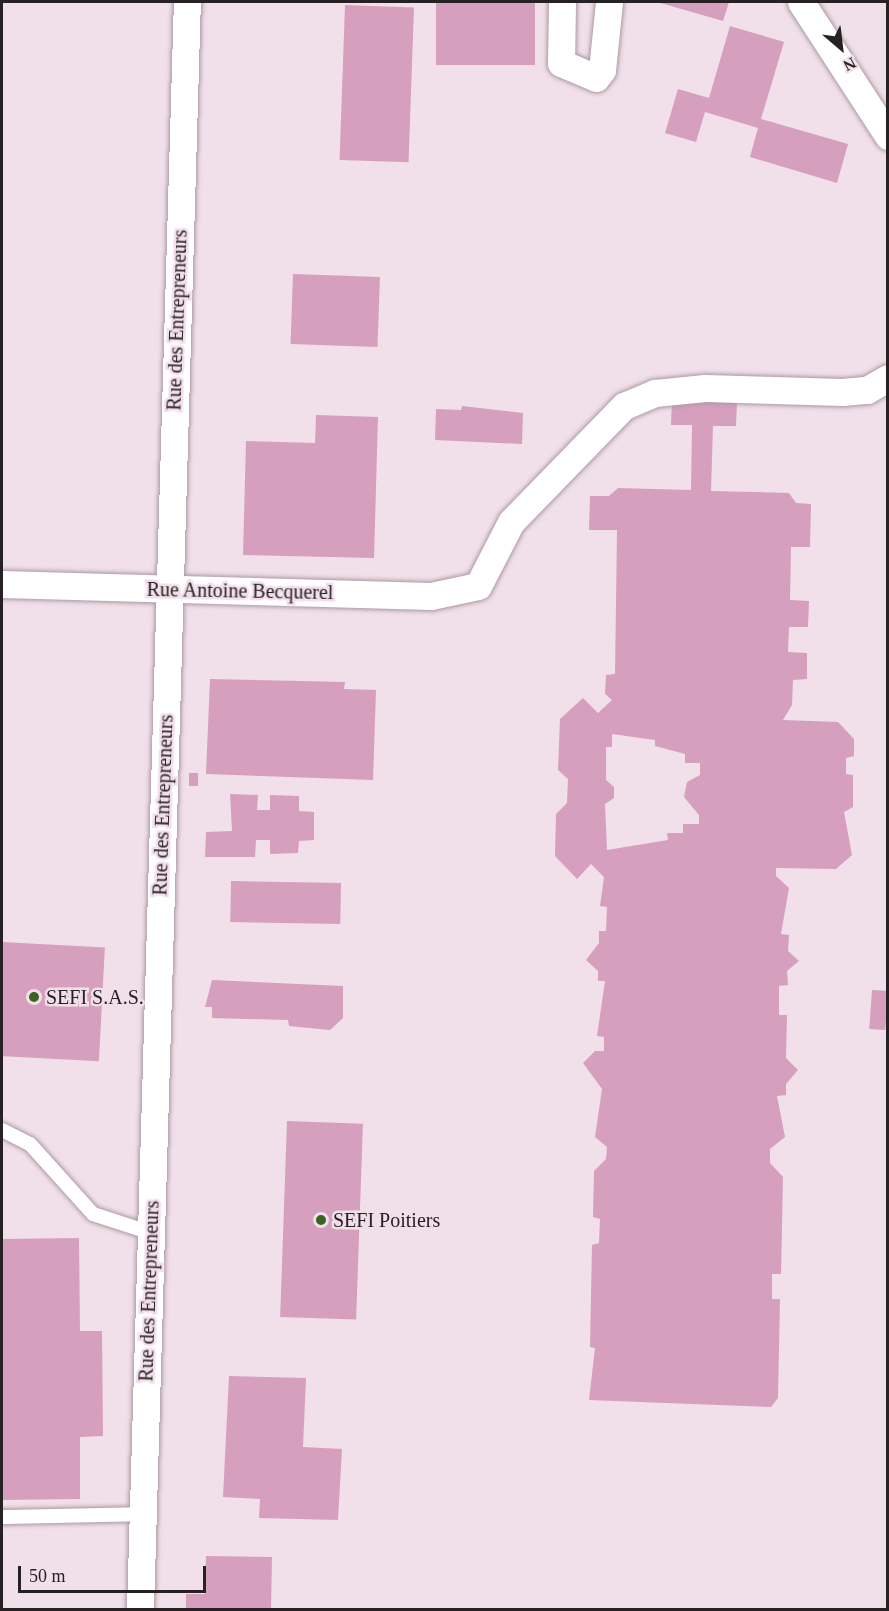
<!DOCTYPE html>
<html>
<head>
<meta charset="utf-8">
<style>
	body { margin:0 }
	#map { position:relative; width:889px; height:1611px; overflow:hidden; background:#f1dfe9; font-family:Georgia,serif }
	div>[style] { position:absolute }
	.building>* { inset:0; background:#d69fbe; transform-origin:0 0 }
	.roads { filter:drop-shadow(0 0 2px #ab9aa3) drop-shadow(0 0 2px #ab9aa3) }
	.lane>* { height:14px; margin:-7px; padding:0 7px; transform-origin:7px; border-radius:7px; background:#fff }
	.street>* { height:27px; margin:-13.5px; padding:0 13.5px; transform-origin:13.5px; border-radius:13.5px; background:#fff }
	.dots>* { width:16px; height:16px; translate:-50% -50%; box-sizing:border-box; border:3px solid #f1dfe9; border-radius:50% }
	span { translate:-50% -50%; white-space:nowrap; text-align:center; line-height:1.15; -webkit-text-stroke:5px #f1dfe9; paint-order:stroke }
	.street-label { font-size:20px; color:#272124 }
	.poi-label { font-size:20px; color:#272124 }
	.left { translate:0 -50%; text-align:left }
	.frame { position:absolute; inset:0; border:3px solid #272124; pointer-events:none }
	.north { position:absolute; left:811px; top:18px; width:60px; height:60px; -webkit-text-stroke:4px #f1dfe9; paint-order:stroke; rotate:152deg; font-size:16px; font-weight:700; line-height:24px; text-align:center; color:#272124 }
	.north::after { content:''; display:block; margin:auto; width:21px; height:27px; background:#272124; clip-path:polygon(50% 0,100% 100%,50% 72%,0 100%) }
	.scale { position:absolute; left:18px; top:1566px; width:188px; height:27px; box-sizing:border-box; border:3px solid #272124; border-top:0; padding-left:8px; font-size:18px; line-height:21px; white-space:nowrap; color:#272124; -webkit-text-stroke:4px #f1dfe9; paint-order:stroke }
</style>
</head>
<body>
<div id="map">
	<div class="building">
		<i style="left:436px;top:2px;width:99px;height:63px"></i>
		<i style="clip-path:polygon(657px 2px,729px 2px,723px 21px)"></i>
		<i style="left:345px;top:5px;width:69px;height:155px;rotate:2deg"></i>
		<i style="clip-path:polygon(730px 26px,784px 42px,761px 119px,848px 144px,837px 183px,750px 157px,758px 128px,705px 112px,696px 142px,665px 133px,678px 89px,709px 98px)"></i>
		<i style="left:293px;top:274px;width:87px;height:70px;rotate:2deg"></i>
		<i style="clip-path:polygon(evenodd,672px 398px,737px 400px,736px 426px,713px 426px,711px 491px,789px 493px,796px 503px,811px 504px,810px 547px,791px 547px,790px 600px,809px 601px,808px 627px,789px 627px,788px 652px,807px 653px,807px 679px,793px 680px,792px 705px,783px 720px,838px 722px,854px 739px,854px 756px,846px 758px,846px 774px,853px 775px,853px 807px,844px 812px,852px 855px,836px 869px,776px 868px,776px 876px,789px 888px,781px 934px,789px 935px,788px 951px,799px 961px,787px 971px,788px 985px,779px 986px,779px 1015px,787px 1015px,786px 1058px,798px 1070px,786px 1084px,786px 1095px,777px 1096px,785px 1137px,770px 1149px,770px 1163px,783px 1177px,781px 1274px,772px 1274px,772px 1299px,780px 1299px,778px 1398px,771px 1407px,589px 1400px,595px 1348px,590px 1347px,592px 1245px,599px 1243px,600px 1219px,593px 1217px,594px 1171px,606px 1159px,607px 1147px,595px 1137px,602px 1089px,583px 1063px,595px 1051px,604px 1051px,604px 1037px,597px 1036px,605px 981px,598px 981px,598px 971px,586px 960px,599px 943px,599px 931px,606px 931px,607px 907px,600px 906px,604px 877px,591px 864px,577px 879px,555px 856px,556px 814px,567px 803px,568px 779px,558px 770px,560px 719px,583px 698px,598px 713px,612px 700px,605px 694px,606px 675px,615px 674px,617px 530px,589px 530px,590px 496px,609px 496px,618px 488px,691px 490px,692px 425px,671px 425px,672px 398px,612px 734px,655px 740px,655px 746px,685px 754px,685px 763px,700px 763px,700px 775px,687px 782px,684px 797px,699px 815px,699px 824px,683px 824px,683px 833px,667px 833px,668px 840px,607px 850px,605px 804px,614px 798px,614px 787px,606px 780px,606px 747px,612px 747px,612px 734px)"></i>
		<i style="clip-path:polygon(462px 406px,523px 413px,522px 444px,435px 440px,436px 409px,461px 410px)"></i>
		<i style="clip-path:polygon(316px 415px,378px 417px,374px 558px,243px 555px,246px 441px,315px 443px)"></i>
		<i style="clip-path:polygon(210px 679px,345px 682px,344px 689px,376px 690px,373px 780px,206px 774px)"></i>
		<i style="left:189px;top:773px;width:9px;height:13px"></i>
		<i style="clip-path:polygon(230px 794px,258px 795px,257px 810px,270px 810px,270px 795px,299px 796px,299px 811px,314px 812px,314px 840px,299px 841px,298px 853px,270px 854px,270px 840px,256px 840px,255px 857px,205px 857px,206px 832px,232px 831px)"></i>
		<i style="left:231px;top:881px;width:110px;height:41px;rotate:1deg"></i>
		<i style="left:2px;top:942px;width:103px;height:114px;rotate:3deg"></i>
		<i style="clip-path:polygon(212px 980px,343px 986px,343px 1018px,330px 1030px,289px 1026px,288px 1020px,212px 1018px,212px 1007px,205px 1007px)"></i>
		<i style="left:872px;top:990px;width:16px;height:39px;rotate:4deg"></i>
		<i style="left:287px;top:1121px;width:76px;height:196px;rotate:2deg"></i>
		<i style="clip-path:polygon(79px 1238px,80px 1331px,102px 1331px,103px 1436px,80px 1437px,80px 1499px,2px 1500px,2px 1239px)"></i>
		<i style="clip-path:polygon(229px 1376px,306px 1378px,303px 1447px,342px 1449px,338px 1520px,259px 1518px,260px 1499px,223px 1497px)"></i>
		<i style="clip-path:polygon(206px 1556px,272px 1557px,271px 1610px,186px 1610px,186px 1594px,205px 1594px)"></i>
	</div>
	<div class="roads">
		<div class="lane">
			<i style="left:2px;top:1130px;width:31px;rotate:27deg"></i>
			<i style="left:30px;top:1144px;width:94px;rotate:48deg"></i>
			<i style="left:93px;top:1214px;width:61px;rotate:18.1deg"></i>
			<i style="left:2px;top:1517px;width:141px;rotate:-1.2deg"></i>
		</div>
		<div class="street">
			<i style="left:562px;top:2px;width:61px;rotate:90.9deg"></i>
			<i style="left:561px;top:63px;width:38px;rotate:23deg"></i>
			<i style="left:596px;top:78px;width:10px;rotate:-53deg"></i>
			<i style="left:602px;top:70px;width:68px;rotate:-84.1deg"></i>
			<i style="left:801px;top:2px;width:160px;rotate:57deg"></i>
			<i style="left:2px;top:584px;width:429px;rotate:1.6deg"></i>
			<i style="left:431px;top:596px;width:48px;rotate:-12deg"></i>
			<i style="left:478px;top:586px;width:72px;rotate:-62.7deg"></i>
			<i style="left:511px;top:522px;width:162px;rotate:-45.8deg"></i>
			<i style="left:624px;top:406px;width:34px;rotate:-23deg"></i>
			<i style="left:655px;top:393px;width:50px;rotate:-5.7deg"></i>
			<i style="left:705px;top:388px;width:137px;rotate:1.7deg"></i>
			<i style="left:842px;top:392px;width:25px;rotate:-5deg"></i>
			<i style="left:867px;top:390px;width:24px;rotate:-30deg"></i>
			<i style="left:140px;top:1610px;width:1609px;rotate:-88.33deg"></i>
		</div>
	</div>
	<div class="dots">
		<i style="left:34px;top:997px;background:#3b631f"></i>
		<i style="left:321px;top:1220px;background:#3b631f"></i>
	</div>
	<div class="street-label">
		<span style="left:177px;top:320px;rotate:-88deg">Rue des Entrepreneurs</span>
		<span style="left:240px;top:591px;rotate:1deg">Rue Antoine Becquerel</span>
		<span style="left:163px;top:805px;rotate:-88deg">Rue des Entrepreneurs</span>
		<span style="left:149px;top:1291px;rotate:-88deg">Rue des Entrepreneurs</span>
	</div>
	<div class="poi-label">
		<span class="left" style="left:46px;top:997px">SEFI S.A.S.</span>
		<span class="left" style="left:333px;top:1220px">SEFI Poitiers</span>
	</div>
	<div class="frame"></div>
	<div class="north">N</div>
	<div class="scale">50 m</div>
</div>
</body>
</html>
